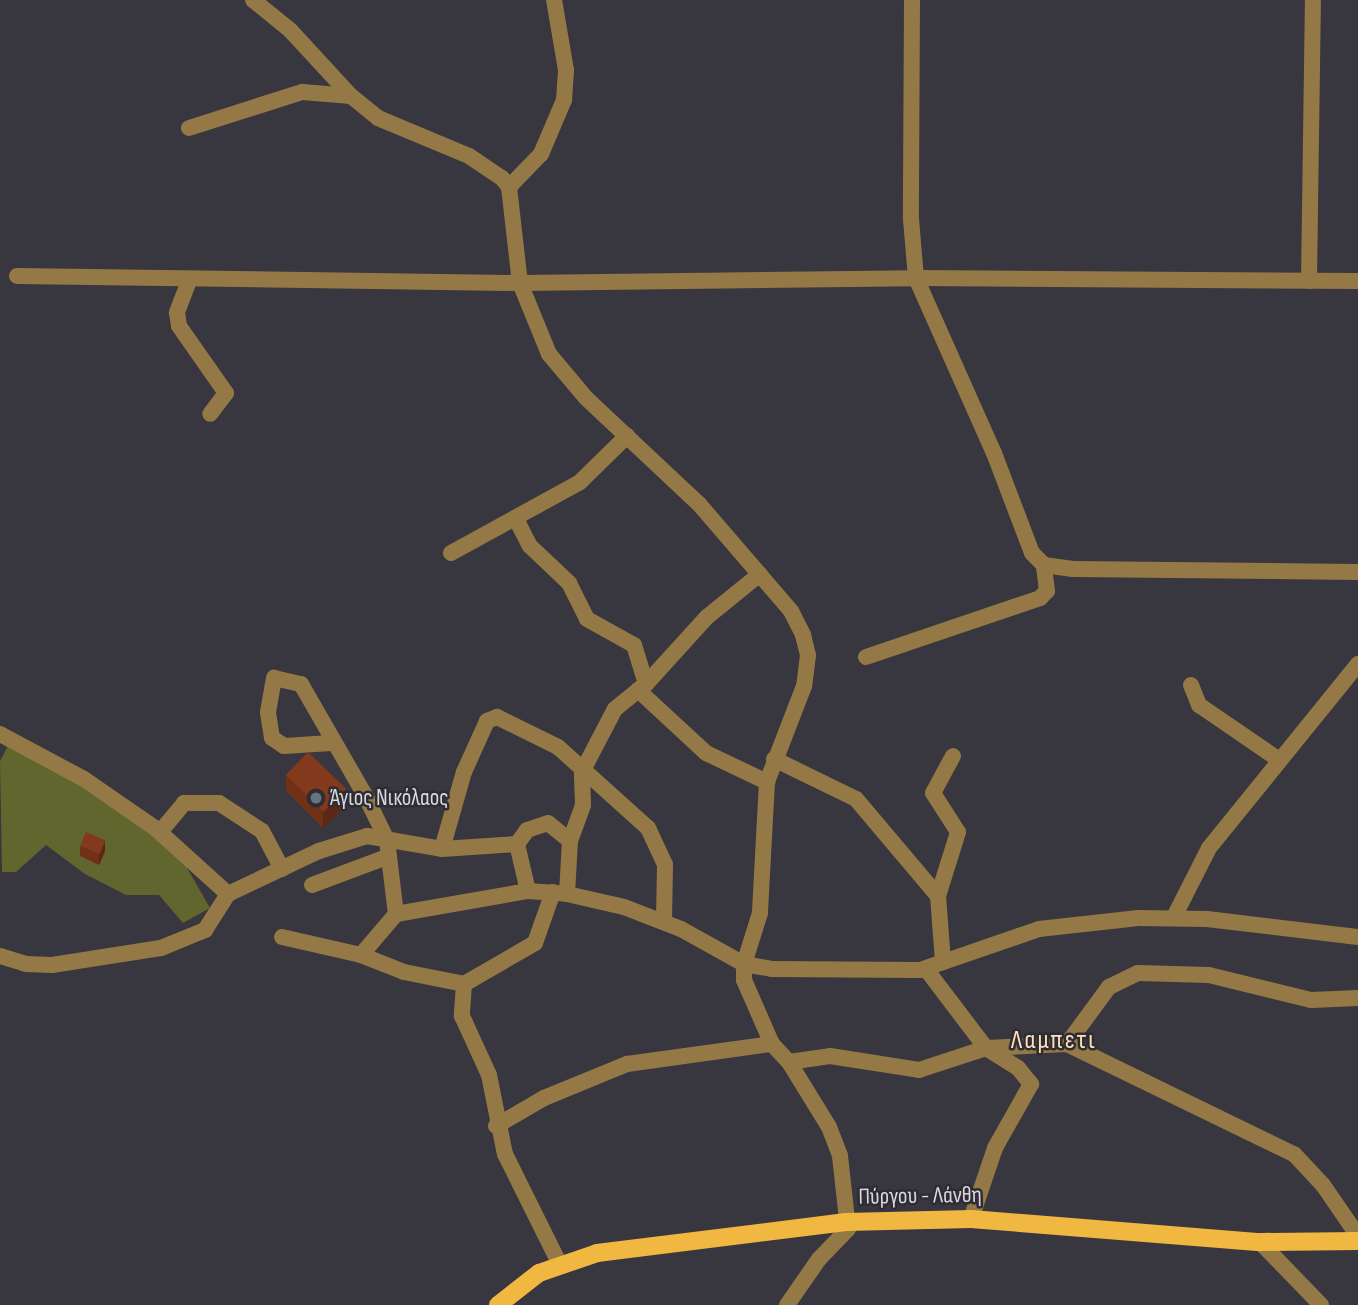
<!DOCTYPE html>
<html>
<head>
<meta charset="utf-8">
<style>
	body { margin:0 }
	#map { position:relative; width:1358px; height:1305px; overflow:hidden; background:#38363e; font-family:"Sofia Sans Condensed",sans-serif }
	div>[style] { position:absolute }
	.green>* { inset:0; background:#60662e }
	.minor>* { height:16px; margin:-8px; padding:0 8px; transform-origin:8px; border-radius:8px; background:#947946 }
	.major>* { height:18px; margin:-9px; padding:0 9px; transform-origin:9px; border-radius:9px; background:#f0b741 }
	.wall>* { inset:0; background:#713117 }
	.shaded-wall>* { inset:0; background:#5c2813 }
	.building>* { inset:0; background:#83391b; transform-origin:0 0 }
	.dots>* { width:19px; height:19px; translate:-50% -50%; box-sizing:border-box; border:4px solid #2e2c34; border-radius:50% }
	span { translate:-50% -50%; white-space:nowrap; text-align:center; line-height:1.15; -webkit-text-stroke:5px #2e2c34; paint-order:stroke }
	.poi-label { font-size:23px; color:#d9d7dc }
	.left { translate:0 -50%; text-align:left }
	.street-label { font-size:23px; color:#d9d7dc }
	.quarter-label { font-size:26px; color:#fedfb9; letter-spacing:2px }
</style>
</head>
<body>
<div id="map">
	<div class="green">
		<i style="clip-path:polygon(8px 746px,67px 777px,144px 828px,186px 866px,210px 908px,183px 923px,159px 895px,126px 895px,85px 874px,46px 845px,16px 872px,2px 872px,0 761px)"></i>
	</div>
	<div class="minor">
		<i style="left:253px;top:0;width:48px;rotate:39deg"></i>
		<i style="left:290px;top:30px;width:90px;rotate:47.3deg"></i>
		<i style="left:351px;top:96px;width:35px;rotate:39deg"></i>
		<i style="left:378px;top:118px;width:99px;rotate:22.7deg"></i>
		<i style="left:469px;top:156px;width:40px;rotate:34deg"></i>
		<i style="left:502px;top:178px;width:11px;rotate:52deg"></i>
		<i style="left:509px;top:187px;width:97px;rotate:83.5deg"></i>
		<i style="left:520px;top:283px;width:77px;rotate:67.8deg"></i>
		<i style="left:549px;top:354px;width:57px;rotate:49.9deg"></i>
		<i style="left:586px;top:398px;width:155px;rotate:43.2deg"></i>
		<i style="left:699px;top:504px;width:141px;rotate:49.3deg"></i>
		<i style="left:791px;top:611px;width:27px;rotate:63deg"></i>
		<i style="left:803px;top:635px;width:21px;rotate:76deg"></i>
		<i style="left:808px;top:655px;width:31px;rotate:97deg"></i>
		<i style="left:804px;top:686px;width:103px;rotate:111.1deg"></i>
		<i style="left:767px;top:782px;width:131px;rotate:93.1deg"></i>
		<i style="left:760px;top:913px;width:53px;rotate:107.4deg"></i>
		<i style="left:744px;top:964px;width:16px;rotate:90deg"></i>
		<i style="left:744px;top:980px;width:70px;rotate:66.4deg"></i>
		<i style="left:772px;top:1044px;width:25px;rotate:47deg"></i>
		<i style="left:789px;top:1062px;width:76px;rotate:58.4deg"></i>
		<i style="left:829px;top:1127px;width:31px;rotate:69deg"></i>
		<i style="left:840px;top:1156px;width:73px;rotate:83.7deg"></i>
		<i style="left:848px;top:1229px;width:42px;rotate:134deg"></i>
		<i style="left:819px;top:1259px;width:56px;rotate:124.8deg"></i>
		<i style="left:912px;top:0;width:219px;rotate:90.3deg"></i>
		<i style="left:911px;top:219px;width:59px;rotate:85.2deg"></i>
		<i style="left:916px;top:278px;width:192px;rotate:66deg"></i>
		<i style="left:994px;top:453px;width:107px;rotate:69.2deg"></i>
		<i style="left:1032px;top:553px;width:17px;rotate:45deg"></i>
		<i style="left:1044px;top:565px;width:29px;rotate:8deg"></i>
		<i style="left:1073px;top:569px;width:285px;rotate:0.6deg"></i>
		<i style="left:189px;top:128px;width:119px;rotate:-17.7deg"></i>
		<i style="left:302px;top:92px;width:49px;rotate:4.7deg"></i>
		<i style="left:509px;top:187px;width:46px;rotate:-45.9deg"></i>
		<i style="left:541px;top:154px;width:59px;rotate:-66.9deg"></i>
		<i style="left:564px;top:100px;width:30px;rotate:-86deg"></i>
		<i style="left:566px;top:70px;width:71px;rotate:-99.7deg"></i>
		<i style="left:17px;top:276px;width:503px;rotate:0.8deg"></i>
		<i style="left:520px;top:283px;width:396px;rotate:-0.7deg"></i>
		<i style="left:916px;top:278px;width:442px;rotate:0.4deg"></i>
		<i style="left:189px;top:281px;width:34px;rotate:111deg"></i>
		<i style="left:177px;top:313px;width:13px;rotate:81deg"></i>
		<i style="left:179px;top:326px;width:82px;rotate:55deg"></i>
		<i style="left:226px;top:393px;width:26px;rotate:127deg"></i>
		<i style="left:1309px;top:281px;width:281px;rotate:-89.2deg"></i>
		<i style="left:516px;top:519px;width:30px;rotate:63deg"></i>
		<i style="left:530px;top:546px;width:54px;rotate:43.5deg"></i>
		<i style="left:569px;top:583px;width:40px;rotate:63.4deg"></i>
		<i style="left:587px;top:619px;width:54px;rotate:29deg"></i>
		<i style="left:634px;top:645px;width:41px;rotate:72.9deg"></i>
		<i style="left:451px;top:553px;width:147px;rotate:-28.8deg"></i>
		<i style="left:580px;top:482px;width:66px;rotate:-44.4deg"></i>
		<i style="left:866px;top:657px;width:184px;rotate:-18.7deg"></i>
		<i style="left:1040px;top:598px;width:10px;rotate:-45deg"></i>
		<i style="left:1047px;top:591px;width:26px;rotate:-97deg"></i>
		<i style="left:1191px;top:685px;width:22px;rotate:68deg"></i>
		<i style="left:1199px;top:705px;width:96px;rotate:34.4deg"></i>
		<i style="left:638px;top:690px;width:93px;rotate:42.8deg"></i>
		<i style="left:706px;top:753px;width:68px;rotate:25.4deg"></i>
		<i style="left:0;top:734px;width:95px;rotate:28.2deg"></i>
		<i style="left:84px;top:779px;width:86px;rotate:34.6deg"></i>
		<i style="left:155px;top:828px;width:98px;rotate:42.1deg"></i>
		<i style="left:331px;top:743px;width:47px;rotate:176.3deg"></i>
		<i style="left:284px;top:746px;width:14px;rotate:-146deg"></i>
		<i style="left:272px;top:738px;width:26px;rotate:-99deg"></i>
		<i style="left:268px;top:712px;width:35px;rotate:-80deg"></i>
		<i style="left:274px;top:678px;width:28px;rotate:13deg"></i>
		<i style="left:301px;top:684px;width:130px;rotate:60.1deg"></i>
		<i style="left:366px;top:797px;width:48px;rotate:64deg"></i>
		<i style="left:387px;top:840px;width:75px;rotate:83.1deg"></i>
		<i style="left:774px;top:759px;width:91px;rotate:26deg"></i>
		<i style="left:856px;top:799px;width:127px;rotate:49.8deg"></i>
		<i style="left:160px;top:832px;width:38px;rotate:-50deg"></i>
		<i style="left:184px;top:803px;width:35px"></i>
		<i style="left:219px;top:803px;width:51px;rotate:33.1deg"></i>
		<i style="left:262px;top:831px;width:43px;rotate:62.2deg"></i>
		<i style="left:517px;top:844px;width:17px;rotate:-54deg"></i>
		<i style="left:527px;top:830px;width:22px;rotate:-18deg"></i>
		<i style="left:548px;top:823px;width:28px;rotate:39deg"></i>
		<i style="left:442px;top:849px;width:80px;rotate:-74.1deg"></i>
		<i style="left:464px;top:772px;width:56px;rotate:-65.7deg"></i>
		<i style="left:487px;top:721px;width:11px;rotate:-22deg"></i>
		<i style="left:497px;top:717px;width:68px;rotate:26.2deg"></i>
		<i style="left:558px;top:747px;width:121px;rotate:42deg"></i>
		<i style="left:648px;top:828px;width:40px;rotate:65deg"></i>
		<i style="left:665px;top:864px;width:57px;rotate:91deg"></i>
		<i style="left:312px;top:885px;width:82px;rotate:-20.6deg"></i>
		<i style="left:567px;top:894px;width:53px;rotate:-86.8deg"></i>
		<i style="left:570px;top:841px;width:38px;rotate:-70deg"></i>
		<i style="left:583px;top:805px;width:33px;rotate:-92deg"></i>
		<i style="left:582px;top:772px;width:71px;rotate:-62.4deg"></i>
		<i style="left:615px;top:709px;width:40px;rotate:-39deg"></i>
		<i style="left:646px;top:684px;width:91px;rotate:-47.7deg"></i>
		<i style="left:707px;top:617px;width:68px;rotate:-39.1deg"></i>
		<i style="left:1174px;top:917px;width:77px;rotate:-63.1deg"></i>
		<i style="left:1209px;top:848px;width:237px;rotate:-51deg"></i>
		<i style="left:282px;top:937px;width:81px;rotate:12.8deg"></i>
		<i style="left:361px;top:955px;width:54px;rotate:-49.5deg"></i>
		<i style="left:396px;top:914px;width:134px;rotate:-9.9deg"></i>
		<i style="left:361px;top:955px;width:46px;rotate:21.6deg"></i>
		<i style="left:404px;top:972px;width:61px;rotate:11.3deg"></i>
		<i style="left:464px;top:984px;width:82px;rotate:-30deg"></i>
		<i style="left:535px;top:943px;width:54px;rotate:-70.6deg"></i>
		<i style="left:0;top:956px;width:27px;rotate:17deg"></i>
		<i style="left:26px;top:964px;width:26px;rotate:2deg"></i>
		<i style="left:52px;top:965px;width:110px;rotate:-8.9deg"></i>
		<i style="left:161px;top:948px;width:48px;rotate:-22.2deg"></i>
		<i style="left:205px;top:930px;width:43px;rotate:-57.4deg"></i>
		<i style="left:228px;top:894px;width:101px;rotate:-25.3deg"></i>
		<i style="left:319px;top:851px;width:50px;rotate:-17.4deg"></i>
		<i style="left:367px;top:836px;width:76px;rotate:9.8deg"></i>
		<i style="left:442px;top:849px;width:75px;rotate:-3.8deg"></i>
		<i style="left:517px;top:844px;width:48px;rotate:76.8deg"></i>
		<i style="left:528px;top:891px;width:39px;rotate:4deg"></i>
		<i style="left:567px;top:894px;width:58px;rotate:12.8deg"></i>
		<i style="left:624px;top:907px;width:61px;rotate:21.1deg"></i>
		<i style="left:681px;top:929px;width:72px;rotate:29.1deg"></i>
		<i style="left:744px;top:964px;width:27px;rotate:10deg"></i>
		<i style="left:771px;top:969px;width:149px;rotate:0.4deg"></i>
		<i style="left:920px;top:970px;width:126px;rotate:-19deg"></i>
		<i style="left:1039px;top:929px;width:100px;rotate:-6.3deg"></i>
		<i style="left:1138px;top:918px;width:69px;rotate:0.8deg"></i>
		<i style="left:1207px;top:919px;width:152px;rotate:6.8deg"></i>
		<i style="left:943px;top:962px;width:66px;rotate:-94.3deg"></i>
		<i style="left:938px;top:896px;width:67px;rotate:-72.6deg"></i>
		<i style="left:958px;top:832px;width:46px;rotate:-122.7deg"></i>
		<i style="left:933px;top:793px;width:42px;rotate:-61.6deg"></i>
		<i style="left:926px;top:969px;width:99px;rotate:52.8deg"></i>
		<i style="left:986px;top:1048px;width:38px;rotate:32deg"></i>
		<i style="left:1018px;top:1068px;width:21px;rotate:51deg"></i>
		<i style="left:1031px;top:1084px;width:73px;rotate:119.4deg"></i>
		<i style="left:995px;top:1148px;width:75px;rotate:108.7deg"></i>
		<i style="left:464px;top:984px;width:32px;rotate:94deg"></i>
		<i style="left:462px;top:1016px;width:65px;rotate:65.4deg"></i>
		<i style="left:489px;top:1075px;width:81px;rotate:78.6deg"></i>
		<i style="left:505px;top:1154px;width:122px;rotate:63.6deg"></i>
		<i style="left:1067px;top:1044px;width:71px;rotate:-53.6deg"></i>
		<i style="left:1109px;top:987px;width:32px;rotate:-26deg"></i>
		<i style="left:1138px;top:973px;width:71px;rotate:1.6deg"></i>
		<i style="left:1209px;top:975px;width:105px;rotate:13.8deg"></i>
		<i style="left:1311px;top:1000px;width:47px;rotate:-2.4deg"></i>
		<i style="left:789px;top:1062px;width:41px;rotate:-8.3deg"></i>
		<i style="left:830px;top:1056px;width:90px;rotate:8.9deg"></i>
		<i style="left:919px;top:1070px;width:71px;rotate:-18.2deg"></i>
		<i style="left:986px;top:1048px;width:81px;rotate:-2.8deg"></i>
		<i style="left:1067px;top:1044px;width:252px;rotate:25.9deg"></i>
		<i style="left:1294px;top:1154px;width:42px;rotate:46.9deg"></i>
		<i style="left:1323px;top:1185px;width:62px;rotate:55.5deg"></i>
		<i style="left:496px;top:1126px;width:56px;rotate:-30.3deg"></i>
		<i style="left:544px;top:1098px;width:90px;rotate:-22.3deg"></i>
		<i style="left:627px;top:1064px;width:146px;rotate:-7.9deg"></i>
		<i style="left:1260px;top:1242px;width:88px;rotate:45.9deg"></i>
	</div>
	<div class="major">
		<i style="left:498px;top:1305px;width:52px;rotate:-38deg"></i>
		<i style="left:539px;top:1273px;width:61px;rotate:-19deg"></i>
		<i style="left:597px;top:1253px;width:251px;rotate:-7.1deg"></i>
		<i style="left:846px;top:1222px;width:125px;rotate:-1.4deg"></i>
		<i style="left:971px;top:1219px;width:290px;rotate:4.6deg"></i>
		<i style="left:1260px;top:1242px;width:98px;rotate:-0.6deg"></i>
	</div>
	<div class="wall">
		<i style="clip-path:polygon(286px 775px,346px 805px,323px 828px,286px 791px)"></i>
		<i style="clip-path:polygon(80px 846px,105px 851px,99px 865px,80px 856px)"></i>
	</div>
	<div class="shaded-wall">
		<i style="clip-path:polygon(346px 789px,346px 805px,323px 828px,323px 812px)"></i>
		<i style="clip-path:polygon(105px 840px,105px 851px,99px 865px,99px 854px)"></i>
	</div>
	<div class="building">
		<i style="left:308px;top:752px;width:53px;height:32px;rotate:44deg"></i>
		<i style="left:86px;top:832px;width:21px;height:15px;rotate:23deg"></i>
	</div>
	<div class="dots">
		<i style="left:316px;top:798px;background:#6b7280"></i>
	</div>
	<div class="poi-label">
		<span class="left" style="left:330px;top:798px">Άγιος Νικόλαος</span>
	</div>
	<div class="street-label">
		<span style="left:920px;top:1196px;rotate:-1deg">Πύργου - Λάνθη</span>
	</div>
	<div class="quarter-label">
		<span style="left:1054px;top:1041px">Λαμπετι</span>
	</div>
</div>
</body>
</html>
